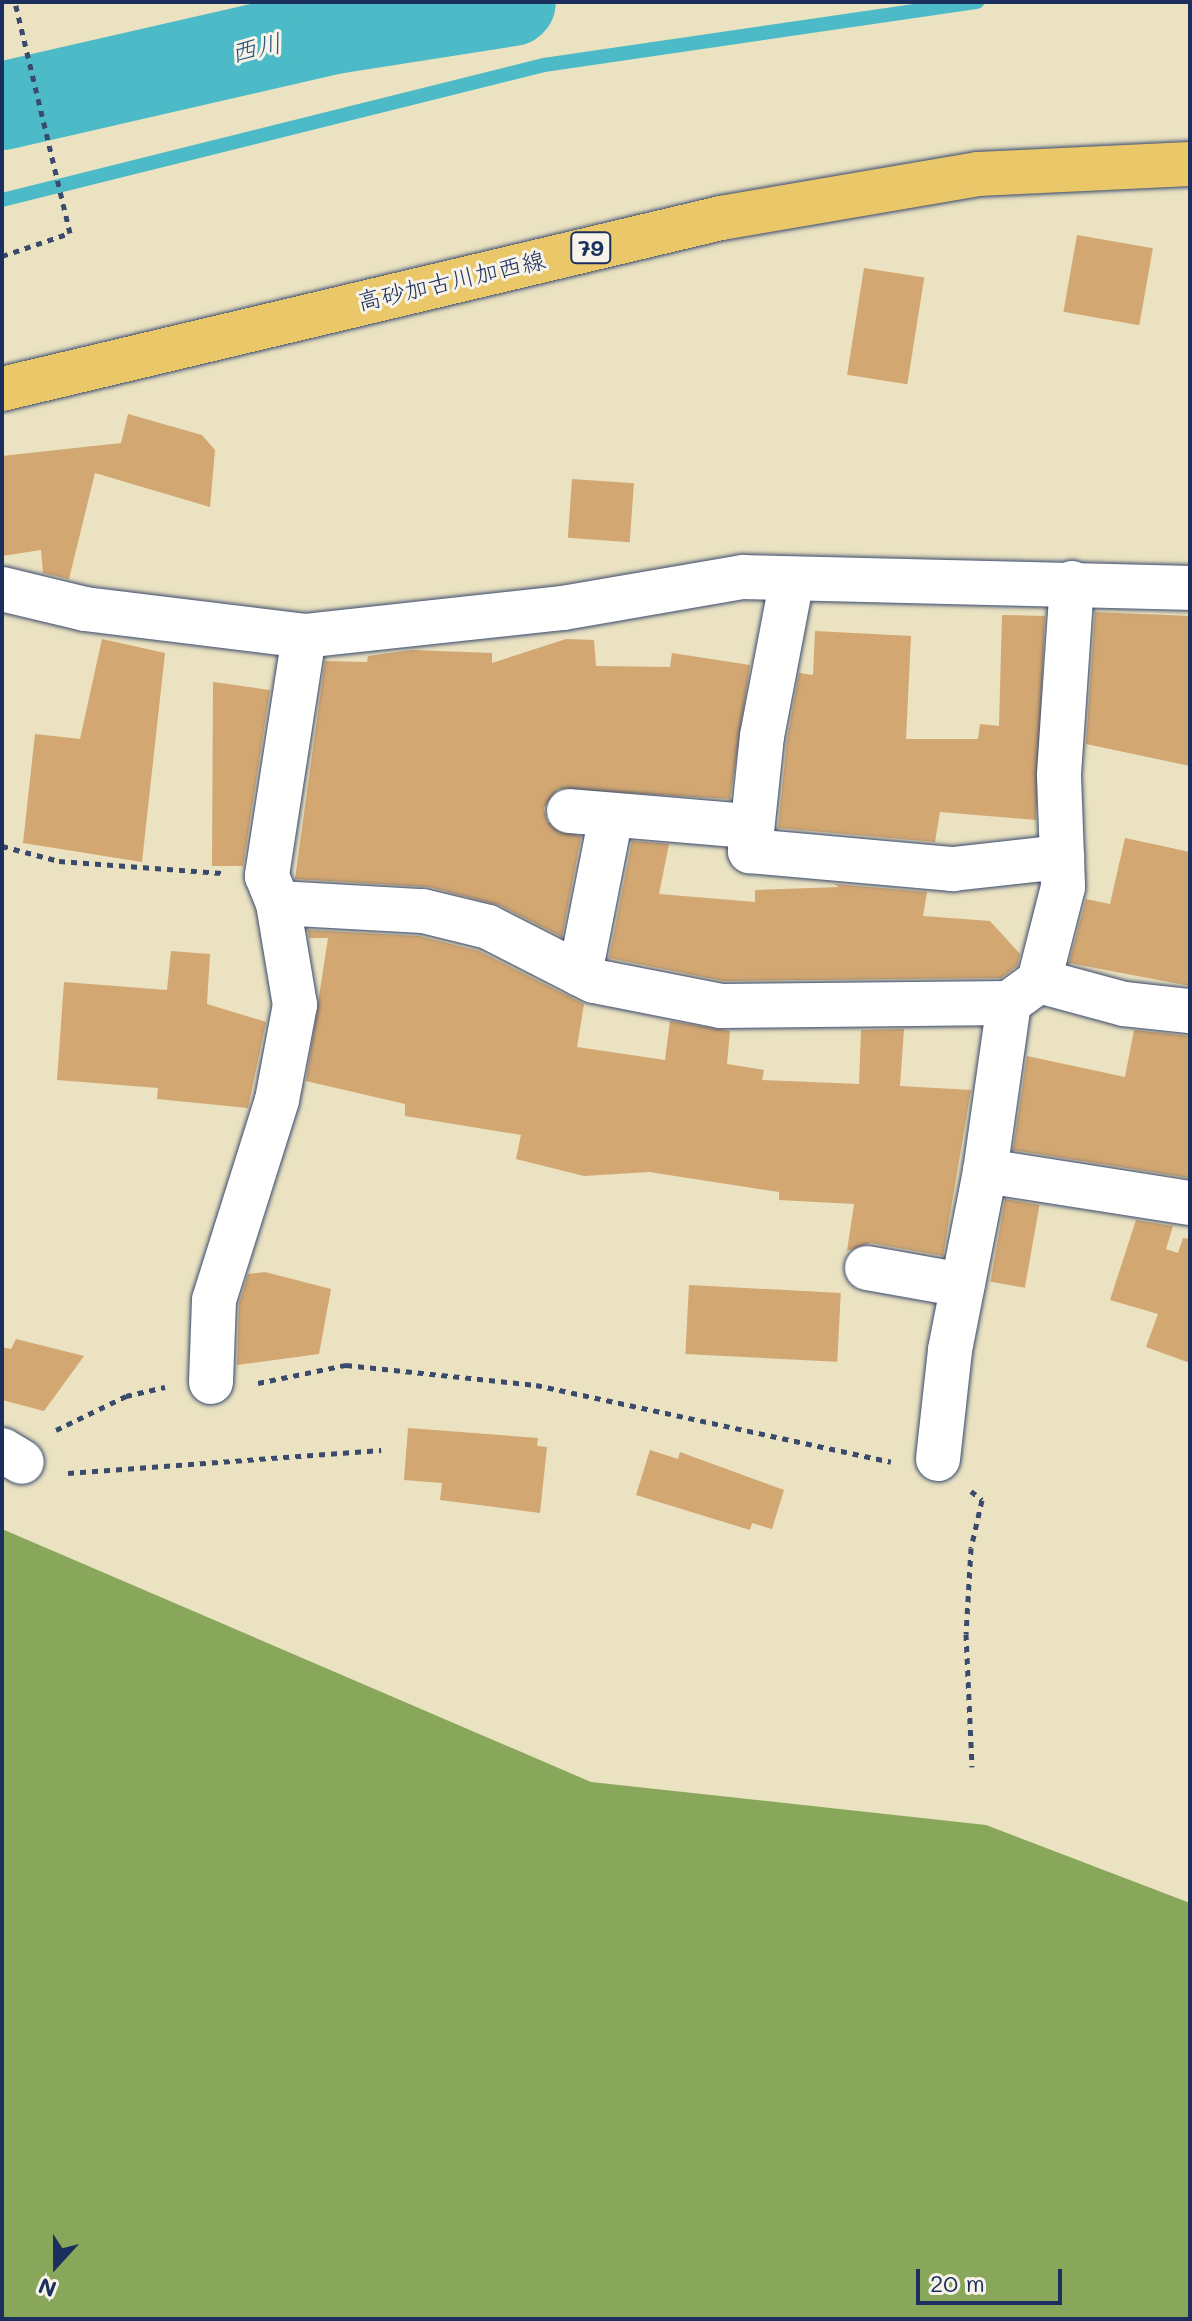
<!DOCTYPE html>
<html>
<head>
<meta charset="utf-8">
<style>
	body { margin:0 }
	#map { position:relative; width:1192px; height:2321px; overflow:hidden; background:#eae2c0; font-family:Mali,"Klee One",sans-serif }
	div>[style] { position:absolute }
	.forest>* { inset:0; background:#88a75b }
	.stream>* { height:14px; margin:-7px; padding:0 7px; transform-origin:7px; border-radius:7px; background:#4dbac7 }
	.river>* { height:88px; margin:-44px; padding:0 44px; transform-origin:44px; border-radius:44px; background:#4dbac7 }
	.building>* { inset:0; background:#d2a772; transform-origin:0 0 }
	.path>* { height:5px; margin-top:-2.5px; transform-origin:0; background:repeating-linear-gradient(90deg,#3a4a6d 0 6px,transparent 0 12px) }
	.roads { filter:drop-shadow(0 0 2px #3a4a6d) drop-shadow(0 0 2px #3a4a6d) }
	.minor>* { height:44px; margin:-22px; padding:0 22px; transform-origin:22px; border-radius:22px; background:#fff }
	.major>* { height:44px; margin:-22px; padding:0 22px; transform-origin:22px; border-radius:22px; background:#eac769 }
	span { translate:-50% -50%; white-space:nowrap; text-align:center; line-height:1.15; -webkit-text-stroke:6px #f7f3e8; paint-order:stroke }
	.shield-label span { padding:2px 6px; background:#f7f3e8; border:2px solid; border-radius:6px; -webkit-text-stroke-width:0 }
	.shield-label { font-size:22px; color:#1b2f5e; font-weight:700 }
	.street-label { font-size:24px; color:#1b2f5e }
	.water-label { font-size:26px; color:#2a597e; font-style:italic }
	.frame { position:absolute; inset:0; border:4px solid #1b2f5e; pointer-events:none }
	.north { position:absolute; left:16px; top:2225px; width:80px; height:80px; -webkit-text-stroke:6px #f7f3e8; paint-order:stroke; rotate:201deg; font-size:22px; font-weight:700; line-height:32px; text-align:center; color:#1b2f5e }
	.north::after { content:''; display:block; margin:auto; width:28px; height:36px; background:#1b2f5e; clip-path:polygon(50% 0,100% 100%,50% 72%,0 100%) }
	.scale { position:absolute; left:916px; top:2269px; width:146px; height:36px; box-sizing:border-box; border:4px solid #1b2f5e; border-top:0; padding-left:10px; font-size:24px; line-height:28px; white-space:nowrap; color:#1b2f5e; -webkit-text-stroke:6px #f7f3e8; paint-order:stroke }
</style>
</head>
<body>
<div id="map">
	<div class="forest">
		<i style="clip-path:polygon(2px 1529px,591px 1782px,986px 1825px,1190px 1903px,1190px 2319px,2px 2319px)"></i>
	</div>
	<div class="stream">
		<i style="left:2px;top:200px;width:559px;rotate:-13.99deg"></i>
		<i style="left:544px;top:65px;width:438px;rotate:-8.3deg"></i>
	</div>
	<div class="river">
		<i style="left:2px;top:106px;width:341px;rotate:-12.9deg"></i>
		<i style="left:334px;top:30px;width:180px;rotate:-8.9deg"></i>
	</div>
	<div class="building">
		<i style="left:1077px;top:235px;width:77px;height:78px;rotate:10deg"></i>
		<i style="left:864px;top:268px;width:61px;height:108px;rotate:9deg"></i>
		<i style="clip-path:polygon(128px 414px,202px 435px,215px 450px,210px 507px,95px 473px,69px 579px,43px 573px,41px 550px,2px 556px,2px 456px,121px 443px)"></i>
		<i style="left:572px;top:479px;width:62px;height:59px;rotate:4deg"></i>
		<i style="clip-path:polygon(1095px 612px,1190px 616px,1190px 766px,1086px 744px)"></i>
		<i style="clip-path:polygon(1002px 615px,1045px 616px,1036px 820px,940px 812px,935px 842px,778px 828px,787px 740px,799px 673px,813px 675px,815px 631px,911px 636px,906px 739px,978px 739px,980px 724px,999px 726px)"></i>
		<i style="clip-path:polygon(102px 639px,165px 653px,142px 862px,23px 843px,35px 734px,80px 739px)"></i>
		<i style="clip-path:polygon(566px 639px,594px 640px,596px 666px,670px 667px,672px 653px,750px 665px,730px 799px,558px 789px,544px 808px,547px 822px,581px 837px,562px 937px,499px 905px,429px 887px,295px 879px,325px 661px,367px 662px,368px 656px,412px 650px,492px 653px,492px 663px)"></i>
		<i style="clip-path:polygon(213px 682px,270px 690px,243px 866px,212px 866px)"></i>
		<i style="clip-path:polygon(1125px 838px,1190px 852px,1190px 986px,1069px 963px,1086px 899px,1110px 904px)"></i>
		<i style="clip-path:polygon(632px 841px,669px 844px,659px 894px,755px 902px,755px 890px,839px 887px,834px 884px,927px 892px,923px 916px,990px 921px,1020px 954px,1017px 966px,1001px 978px,723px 981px,609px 958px)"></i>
		<i style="clip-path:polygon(308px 930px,419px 936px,479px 951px,584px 1004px,577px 1047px,665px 1060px,670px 1021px,730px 1031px,727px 1064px,764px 1070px,762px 1080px,859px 1084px,861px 1030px,904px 1029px,900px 1086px,971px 1090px,943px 1256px,871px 1243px,847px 1251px,854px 1204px,779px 1200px,779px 1192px,649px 1172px,584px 1176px,516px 1159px,521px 1135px,405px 1116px,405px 1104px,306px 1081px,328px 938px,309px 938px)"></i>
		<i style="clip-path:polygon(171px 951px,210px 954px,207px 1004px,266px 1022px,248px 1108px,157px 1099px,158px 1088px,57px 1080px,64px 982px,167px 990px)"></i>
		<i style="clip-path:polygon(1134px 1030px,1190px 1036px,1190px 1178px,1013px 1150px,1027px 1056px,1125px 1077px)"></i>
		<i style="left:1005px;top:1199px;width:35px;height:84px;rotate:10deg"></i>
		<i style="clip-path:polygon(1136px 1220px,1173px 1226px,1166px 1249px,1178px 1253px,1183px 1238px,1190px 1239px,1190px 1363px,1146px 1347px,1158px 1314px,1110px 1300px)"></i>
		<i style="clip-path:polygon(265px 1272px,331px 1289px,319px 1354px,237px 1365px,239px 1304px,248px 1274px)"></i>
		<i style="left:689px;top:1285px;width:152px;height:69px;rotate:3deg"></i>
		<i style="clip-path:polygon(16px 1339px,84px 1356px,44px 1411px,2px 1400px,2px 1347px,11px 1349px)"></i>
		<i style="clip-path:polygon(408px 1428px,538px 1438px,537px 1446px,547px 1447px,540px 1513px,440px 1500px,442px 1483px,404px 1480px)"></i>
		<i style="clip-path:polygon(650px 1450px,678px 1459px,680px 1452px,784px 1490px,772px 1529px,752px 1523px,750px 1530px,636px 1495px)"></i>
	</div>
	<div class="path">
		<i style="left:2px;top:256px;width:72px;rotate:-18.7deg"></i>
		<i style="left:70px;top:233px;width:237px;rotate:-103.4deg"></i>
		<i style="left:2px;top:846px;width:59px;rotate:14.7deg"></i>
		<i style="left:59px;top:861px;width:163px;rotate:4.2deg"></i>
		<i style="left:258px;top:1383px;width:90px;rotate:-11.6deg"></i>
		<i style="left:346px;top:1365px;width:191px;rotate:6deg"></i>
		<i style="left:536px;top:1385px;width:363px;rotate:12.2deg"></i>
		<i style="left:56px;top:1430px;width:78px;rotate:-25.9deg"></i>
		<i style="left:126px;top:1396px;width:40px;rotate:-13deg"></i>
		<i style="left:68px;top:1473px;width:314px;rotate:-4.2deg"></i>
		<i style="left:971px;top:1491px;width:14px;rotate:39deg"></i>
		<i style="left:982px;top:1500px;width:49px;rotate:102.9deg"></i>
		<i style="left:971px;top:1548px;width:86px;rotate:93.3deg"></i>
		<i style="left:966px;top:1634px;width:133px;rotate:87.4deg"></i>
	</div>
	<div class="roads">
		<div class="minor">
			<i style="left:792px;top:579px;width:160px;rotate:100.8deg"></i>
			<i style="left:762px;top:736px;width:116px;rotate:96deg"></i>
			<i style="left:750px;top:851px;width:204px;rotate:5.1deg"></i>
			<i style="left:953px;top:869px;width:110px;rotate:-6.3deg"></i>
			<i style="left:1072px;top:583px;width:193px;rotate:93.9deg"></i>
			<i style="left:1059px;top:776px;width:111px;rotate:87.9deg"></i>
			<i style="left:1063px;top:887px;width:97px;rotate:104.3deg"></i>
			<i style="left:1039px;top:981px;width:37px;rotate:144deg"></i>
			<i style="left:1009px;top:1003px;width:170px;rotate:98.1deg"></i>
			<i style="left:985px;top:1171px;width:207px;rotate:8.9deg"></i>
			<i style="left:2px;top:589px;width:85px;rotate:13.5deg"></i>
			<i style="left:85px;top:609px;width:221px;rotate:7deg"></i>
			<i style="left:304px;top:636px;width:261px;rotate:-6.2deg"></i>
			<i style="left:563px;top:608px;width:183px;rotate:-9.8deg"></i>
			<i style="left:743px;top:577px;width:447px;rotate:1.4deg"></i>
			<i style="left:304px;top:636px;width:243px;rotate:98.8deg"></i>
			<i style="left:267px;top:876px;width:29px;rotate:68deg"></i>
			<i style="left:278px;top:903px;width:145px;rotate:3.2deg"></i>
			<i style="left:423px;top:911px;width:67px;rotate:13.8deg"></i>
			<i style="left:488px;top:927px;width:119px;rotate:27deg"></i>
			<i style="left:594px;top:981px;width:129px;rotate:11.1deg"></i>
			<i style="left:721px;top:1006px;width:288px;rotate:-0.6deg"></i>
			<i style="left:569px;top:811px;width:181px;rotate:4.8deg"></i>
			<i style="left:580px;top:974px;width:161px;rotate:-78.9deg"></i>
			<i style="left:1039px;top:981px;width:88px;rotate:15.1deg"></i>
			<i style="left:1124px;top:1004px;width:66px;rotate:6.1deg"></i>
			<i style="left:867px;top:1268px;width:97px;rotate:10.1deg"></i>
			<i style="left:211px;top:1382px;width:82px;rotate:-87.9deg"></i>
			<i style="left:214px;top:1300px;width:210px;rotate:-72.5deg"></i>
			<i style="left:277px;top:1100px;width:97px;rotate:-79.3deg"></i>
			<i style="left:295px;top:1005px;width:103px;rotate:-99.5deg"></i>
			<i style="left:2px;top:1450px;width:23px;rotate:31deg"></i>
			<i style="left:938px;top:1459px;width:110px;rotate:-83.7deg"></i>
			<i style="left:950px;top:1350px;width:182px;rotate:-78.9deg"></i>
		</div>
		<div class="major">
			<i style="left:2px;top:389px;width:739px;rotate:-13.38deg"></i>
			<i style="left:721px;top:218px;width:261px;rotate:-9.7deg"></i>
			<i style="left:978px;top:174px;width:212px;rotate:-2.7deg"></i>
		</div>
	</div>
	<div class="shield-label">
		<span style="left:591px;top:248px">79</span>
	</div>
	<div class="street-label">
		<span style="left:451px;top:280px;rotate:-13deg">高砂加古川加西線</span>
	</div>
	<div class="water-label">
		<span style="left:256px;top:48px;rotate:-13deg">西川</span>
	</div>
	<div class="frame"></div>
	<div class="north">N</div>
	<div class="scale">20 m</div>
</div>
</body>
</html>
